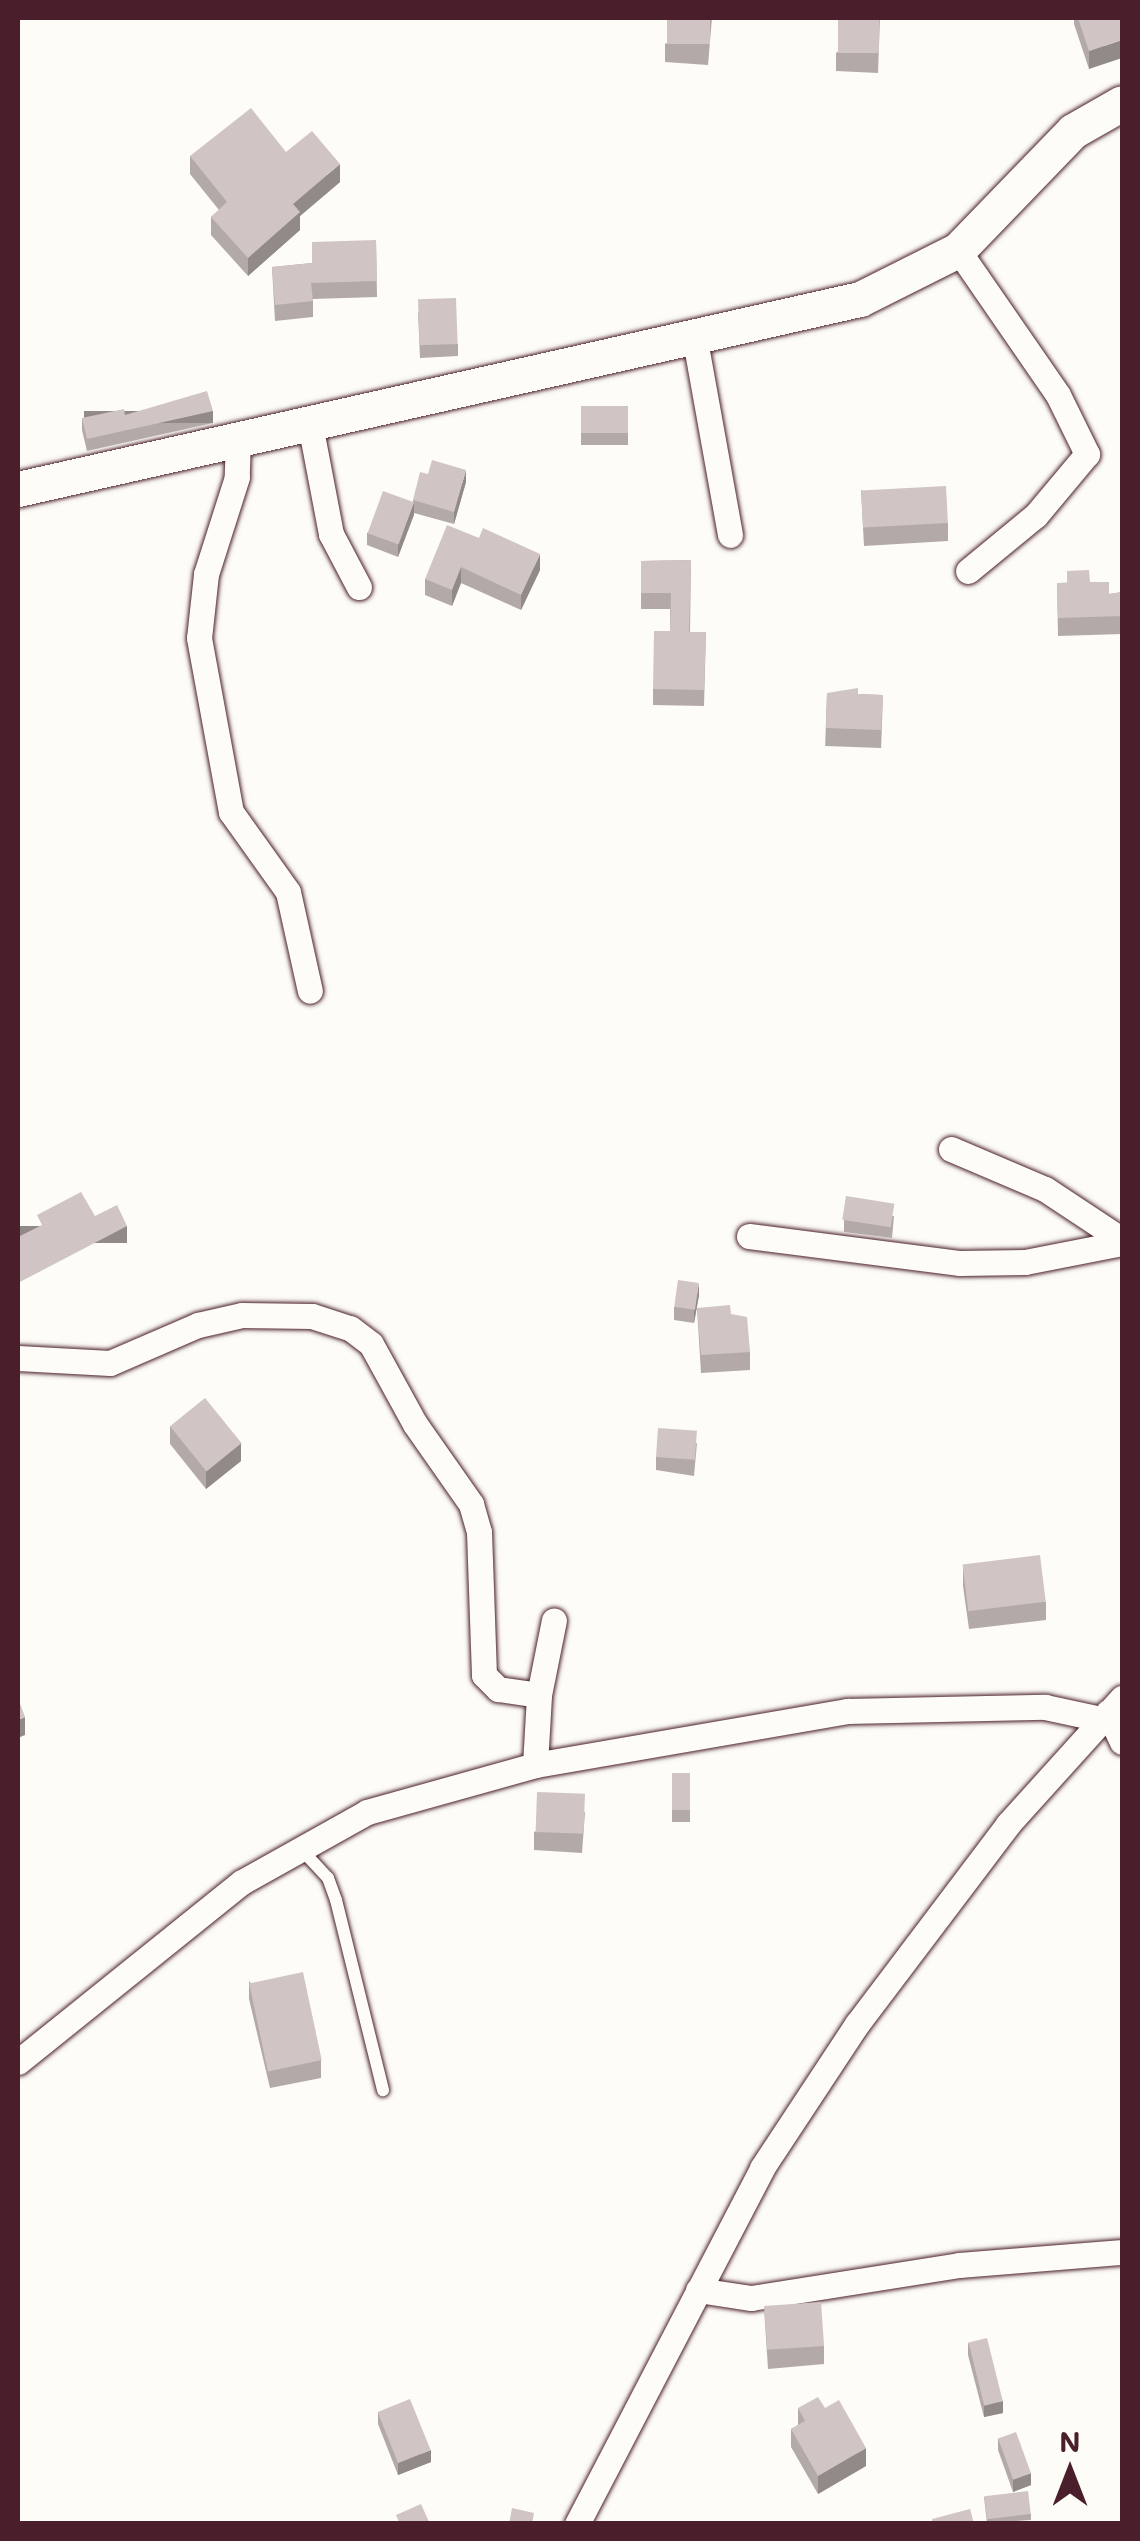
<!DOCTYPE html>
<html>
<head>
<meta charset="utf-8">
<style>
	body { margin:0 }
	#map { position:relative; width:1140px; height:2541px; overflow:hidden; background:#fdfcf7; font-family:Mali,sans-serif }
	div>[style] { position:absolute }
	.roads { filter:drop-shadow(0 0 2px #4a1f2b) drop-shadow(0 0 2px #4a1f2b) }
	.lane>* { height:12px; margin:-6px; padding:0 6px; transform-origin:6px; border-radius:6px; background:#fdfcf7 }
	.street>* { height:25px; margin:-12.5px; padding:0 12.5px; transform-origin:12.5px; border-radius:12.5px; background:#fdfcf7 }
	.secondary>* { height:35px; margin:-17.5px; padding:0 17.5px; transform-origin:17.5px; border-radius:17.5px; background:#fdfcf7 }
	.wall>* { inset:0; background:#b3a9a9; transform-origin:0 0 }
	.shaded-wall>* { inset:0; background:#928a89; transform-origin:0 0 }
	.building>* { inset:0; background:#d0c5c4; transform-origin:0 0 }
	span { translate:-50% -50%; white-space:nowrap; text-align:center; line-height:1.15; -webkit-text-stroke:9px #fdfcf7; paint-order:stroke }
	.frame { position:absolute; inset:0; border:20px solid #4a1f2b; pointer-events:none }
	.north { position:absolute; left:1020px; top:2421px; width:100px; height:100px; -webkit-text-stroke:8px #fdfcf7; paint-order:stroke; rotate:0deg; font-size:28px; font-weight:700; line-height:40px; text-align:center; color:#4a1f2b }
	.north::after { content:''; display:block; margin:auto; width:35px; height:45px; background:#4a1f2b; clip-path:polygon(50% 0,100% 100%,50% 72%,0 100%) }
</style>
</head>
<body>
<div id="map">
	<div class="roads">
		<div class="lane">
			<i style="left:300px;top:1848px;width:41px;rotate:47deg"></i>
			<i style="left:328px;top:1878px;width:23px;rotate:70deg"></i>
			<i style="left:336px;top:1900px;width:196px;rotate:76.1deg"></i>
		</div>
		<div class="street">
			<i style="left:958px;top:250px;width:176px;rotate:55.4deg"></i>
			<i style="left:1058px;top:395px;width:66px;rotate:63.8deg"></i>
			<i style="left:1087px;top:454px;width:80px;rotate:129.9deg"></i>
			<i style="left:1036px;top:515px;width:88px;rotate:140.5deg"></i>
			<i style="left:695px;top:340px;width:198px;rotate:79.8deg"></i>
			<i style="left:310px;top:424px;width:112px;rotate:79.2deg"></i>
			<i style="left:331px;top:534px;width:60px;rotate:62.2deg"></i>
			<i style="left:238px;top:439px;width:38px;rotate:92deg"></i>
			<i style="left:237px;top:477px;width:102px;rotate:107.7deg"></i>
			<i style="left:206px;top:574px;width:64px;rotate:96.2deg"></i>
			<i style="left:199px;top:638px;width:177px;rotate:79.6deg"></i>
			<i style="left:231px;top:812px;width:98px;rotate:54.5deg"></i>
			<i style="left:288px;top:892px;width:101px;rotate:77.5deg"></i>
			<i style="left:951px;top:1149px;width:102px;rotate:23.1deg"></i>
			<i style="left:1045px;top:1189px;width:92px;rotate:33.5deg"></i>
			<i style="left:749px;top:1236px;width:213px;rotate:7.3deg"></i>
			<i style="left:960px;top:1263px;width:65px;rotate:-0.9deg"></i>
			<i style="left:1025px;top:1262px;width:99px;rotate:-11.1deg"></i>
			<i style="left:18px;top:1358px;width:92px;rotate:3.1deg"></i>
			<i style="left:110px;top:1363px;width:96px;rotate:-23.4deg"></i>
			<i style="left:198px;top:1325px;width:45px;rotate:-12.8deg"></i>
			<i style="left:242px;top:1315px;width:70px;rotate:0.8deg"></i>
			<i style="left:312px;top:1316px;width:40px;rotate:18deg"></i>
			<i style="left:350px;top:1328px;width:26px;rotate:37deg"></i>
			<i style="left:371px;top:1344px;width:91px;rotate:61.2deg"></i>
			<i style="left:415px;top:1424px;width:98px;rotate:55deg"></i>
			<i style="left:471px;top:1504px;width:29px;rotate:74deg"></i>
			<i style="left:479px;top:1532px;width:143px;rotate:88deg"></i>
			<i style="left:484px;top:1675px;width:20px;rotate:45deg"></i>
			<i style="left:498px;top:1689px;width:41px;rotate:8.3deg"></i>
			<i style="left:1108px;top:1712px;width:33px;rotate:65deg"></i>
			<i style="left:535px;top:1765px;width:70px;rotate:-86.7deg"></i>
			<i style="left:539px;top:1695px;width:76px;rotate:-78.7deg"></i>
			<i style="left:18px;top:2062px;width:287px;rotate:-38.8deg"></i>
			<i style="left:242px;top:1882px;width:143px;rotate:-29.2deg"></i>
			<i style="left:367px;top:1812px;width:174px;rotate:-15.6deg"></i>
			<i style="left:535px;top:1765px;width:317px;rotate:-9.8deg"></i>
			<i style="left:847px;top:1711px;width:198px;rotate:-1.2deg"></i>
			<i style="left:1045px;top:1707px;width:57px;rotate:12.1deg"></i>
			<i style="left:698px;top:2290px;width:54px;rotate:8.6deg"></i>
			<i style="left:751px;top:2298px;width:211px;rotate:-9deg"></i>
			<i style="left:959px;top:2265px;width:164px;rotate:-4.6deg"></i>
			<i style="left:577px;top:2524px;width:401px;rotate:-62.5deg"></i>
			<i style="left:762px;top:2168px;width:173px;rotate:-56.6deg"></i>
			<i style="left:857px;top:2024px;width:251px;rotate:-52.9deg"></i>
			<i style="left:1008px;top:1824px;width:170px;rotate:-47.9deg"></i>
		</div>
		<div class="secondary">
			<i style="left:18px;top:489px;width:863px;rotate:-12.72deg"></i>
			<i style="left:860px;top:299px;width:110px;rotate:-26.6deg"></i>
			<i style="left:958px;top:250px;width:165px;rotate:-46deg"></i>
			<i style="left:1073px;top:131px;width:56px;rotate:-29.7deg"></i>
		</div>
	</div>
	<div class="wall">
		<i style="clip-path:polygon(712px 18px,708px 65px,665px 62px,665px 44px)"></i>
		<i style="clip-path:polygon(880px 18px,878px 73px,836px 71px,836px 53px)"></i>
		<i style="clip-path:polygon(1074px 18px,1122px 18px,1089px 69px,1074px 24px)"></i>
		<i style="clip-path:polygon(286px 152px,340px 182px,300px 216px,300px 230px,248px 276px,211px 235px,211px 217px,219px 210px,190px 174px,190px 156px)"></i>
		<i style="clip-path:polygon(376px 240px,377px 297px,313px 299px,313px 317px,275px 321px,272px 267px,312px 263px)"></i>
		<i style="clip-path:polygon(418px 312px,458px 344px,458px 356px,420px 358px)"></i>
		<i style="left:581px;top:406px;width:47px;height:39px"></i>
		<i style="clip-path:polygon(82px 418px,213px 423px,87px 451px,82px 430px)"></i>
		<i style="clip-path:polygon(466px 482px,454px 524px,414px 513px,398px 557px,367px 545px,367px 533px,413px 502px,413px 500px)"></i>
		<i style="clip-path:polygon(861px 490px,948px 523px,948px 541px,864px 546px)"></i>
		<i style="clip-path:polygon(479px 538px,540px 570px,521px 610px,461px 583px,452px 606px,425px 595px,425px 579px)"></i>
		<i style="clip-path:polygon(691px 560px,690px 632px,706px 632px,704px 706px,653px 705px,653px 689px,670px 631px,670px 609px,641px 609px,641px 561px)"></i>
		<i style="clip-path:polygon(1090px 582px,1109px 594px,1122px 592px,1122px 634px,1058px 636px,1057px 583px)"></i>
		<i style="left:827px;top:693px;width:56px;height:53px;rotate:2deg"></i>
		<i style="clip-path:polygon(894px 1216px,892px 1238px,844px 1232px,844px 1220px)"></i>
		<i style="clip-path:polygon(699px 1295px,694px 1323px,674px 1320px,674px 1307px)"></i>
		<i style="clip-path:polygon(697px 1308px,731px 1314px,750px 1352px,750px 1370px,701px 1373px)"></i>
		<i style="clip-path:polygon(170px 1426px,241px 1461px,206px 1489px,170px 1444px)"></i>
		<i style="clip-path:polygon(697px 1443px,694px 1476px,656px 1470px,656px 1457px)"></i>
		<i style="clip-path:polygon(963px 1568px,1046px 1602px,1046px 1620px,969px 1629px,963px 1586px)"></i>
		<i style="left:672px;top:1773px;width:18px;height:49px"></i>
		<i style="clip-path:polygon(585px 1812px,582px 1853px,534px 1850px,534px 1832px)"></i>
		<i style="clip-path:polygon(249px 1981px,321px 2060px,321px 2078px,270px 2088px,249px 1999px)"></i>
		<i style="clip-path:polygon(764px 2307px,824px 2346px,824px 2364px,768px 2369px)"></i>
		<i style="clip-path:polygon(968px 2342px,1003px 2413px,984px 2417px,968px 2355px)"></i>
		<i style="clip-path:polygon(798px 2408px,825px 2408px,866px 2466px,818px 2494px,791px 2447px,791px 2429px,798px 2425px)"></i>
		<i style="clip-path:polygon(378px 2412px,431px 2462px,398px 2475px,378px 2424px)"></i>
		<i style="clip-path:polygon(998px 2438px,1031px 2485px,1013px 2492px,998px 2450px)"></i>
		<i style="clip-path:polygon(984px 2497px,1031px 2514px,1031px 2520px,987px 2523px)"></i>
	</div>
	<div class="shaded-wall">
		<i style="clip-path:polygon(1122px 40px,1122px 58px,1089px 69px,1089px 51px)"></i>
		<i style="clip-path:polygon(340px 164px,340px 182px,300px 216px,300px 230px,248px 276px,248px 258px,293px 204px)"></i>
		<i style="left:213px;top:411px;width:12px;height:129px;rotate:90deg"></i>
		<i style="clip-path:polygon(466px 470px,466px 482px,454px 524px,454px 512px)"></i>
		<i style="clip-path:polygon(414px 502px,414px 515px,398px 557px,398px 544px)"></i>
		<i style="clip-path:polygon(540px 554px,540px 570px,521px 610px,521px 595px)"></i>
		<i style="clip-path:polygon(461px 567px,461px 583px,452px 606px,452px 590px)"></i>
		<i style="left:127px;top:1226px;width:17px;height:123px;rotate:90deg"></i>
		<i style="clip-path:polygon(699px 1283px,699px 1295px,694px 1323px,694px 1311px)"></i>
		<i style="clip-path:polygon(241px 1443px,241px 1461px,206px 1489px,206px 1471px)"></i>
		<i style="clip-path:polygon(25px 1717px,25px 1735px,18px 1738px,18px 1720px)"></i>
		<i style="clip-path:polygon(1003px 2401px,1003px 2413px,984px 2417px,984px 2405px)"></i>
		<i style="clip-path:polygon(866px 2448px,866px 2466px,818px 2494px,818px 2476px)"></i>
		<i style="clip-path:polygon(431px 2450px,431px 2462px,398px 2475px,398px 2463px)"></i>
		<i style="clip-path:polygon(1031px 2473px,1031px 2485px,1013px 2492px,1013px 2479px)"></i>
	</div>
	<div class="building">
		<i style="left:667px;top:18px;width:43px;height:26px"></i>
		<i style="left:838px;top:18px;width:41px;height:35px"></i>
		<i style="clip-path:polygon(1078px 18px,1122px 18px,1122px 40px,1089px 51px)"></i>
		<i style="clip-path:polygon(251px 108px,286px 152px,312px 131px,340px 164px,293px 204px,300px 212px,248px 258px,211px 217px,227px 202px,190px 156px)"></i>
		<i style="clip-path:polygon(376px 240px,377px 281px,311px 283px,313px 301px,275px 305px,272px 267px,312px 263px,312px 242px)"></i>
		<i style="left:456px;top:298px;width:46px;height:38px;rotate:88deg"></i>
		<i style="clip-path:polygon(207px 391px,213px 411px,87px 439px,82px 418px,124px 409px,125px 415px)"></i>
		<i style="left:581px;top:406px;width:47px;height:27px"></i>
		<i style="clip-path:polygon(432px 460px,466px 470px,454px 512px,413px 500px,420px 472px,428px 474px)"></i>
		<i style="left:946px;top:486px;width:37px;height:85px;rotate:87deg"></i>
		<i style="left:383px;top:491px;width:33px;height:45px;rotate:20deg"></i>
		<i style="clip-path:polygon(447px 525px,479px 538px,483px 528px,540px 554px,521px 595px,461px 567px,452px 590px,425px 579px)"></i>
		<i style="clip-path:polygon(691px 560px,689px 632px,706px 632px,704px 690px,653px 689px,654px 631px,670px 631px,671px 593px,641px 593px,641px 561px)"></i>
		<i style="clip-path:polygon(1089px 570px,1090px 582px,1109px 582px,1109px 594px,1122px 592px,1122px 616px,1058px 618px,1057px 583px,1067px 583px,1067px 571px)"></i>
		<i style="clip-path:polygon(858px 688px,858px 694px,883px 695px,881px 730px,826px 728px,827px 693px)"></i>
		<i style="clip-path:polygon(81px 1192px,95px 1216px,117px 1205px,127px 1226px,18px 1283px,18px 1237px,42px 1225px,37px 1215px)"></i>
		<i style="left:846px;top:1196px;width:49px;height:24px;rotate:9deg"></i>
		<i style="left:678px;top:1280px;width:21px;height:27px;rotate:8deg"></i>
		<i style="clip-path:polygon(730px 1305px,731px 1314px,747px 1317px,750px 1352px,701px 1355px,697px 1308px)"></i>
		<i style="left:205px;top:1398px;width:58px;height:45px;rotate:51deg"></i>
		<i style="left:658px;top:1428px;width:39px;height:29px;rotate:4deg"></i>
		<i style="left:1040px;top:1555px;width:47px;height:78px;rotate:83deg"></i>
		<i style="clip-path:polygon(18px 1698px,25px 1717px,18px 1720px)"></i>
		<i style="left:672px;top:1773px;width:18px;height:37px"></i>
		<i style="left:537px;top:1792px;width:48px;height:40px;rotate:2deg"></i>
		<i style="left:303px;top:1972px;width:90px;height:55px;rotate:78deg"></i>
		<i style="left:821px;top:2302px;width:44px;height:57px;rotate:86deg"></i>
		<i style="left:987px;top:2338px;width:65px;height:19px;rotate:76deg"></i>
		<i style="clip-path:polygon(818px 2397px,825px 2408px,839px 2400px,866px 2448px,818px 2476px,791px 2429px,805px 2421px,798px 2408px)"></i>
		<i style="left:410px;top:2399px;width:55px;height:35px;rotate:68deg"></i>
		<i style="left:1016px;top:2432px;width:44px;height:19px;rotate:70deg"></i>
		<i style="left:1028px;top:2491px;width:23px;height:44px;rotate:83deg"></i>
		<i style="clip-path:polygon(421px 2504px,430px 2524px,400px 2524px,396px 2515px)"></i>
		<i style="clip-path:polygon(512px 2508px,534px 2513px,532px 2524px,509px 2524px)"></i>
		<i style="clip-path:polygon(970px 2509px,974px 2524px,933px 2524px,932px 2519px)"></i>
	</div>
	<div class="frame"></div>
	<div class="north">N</div>
</div>
</body>
</html>
